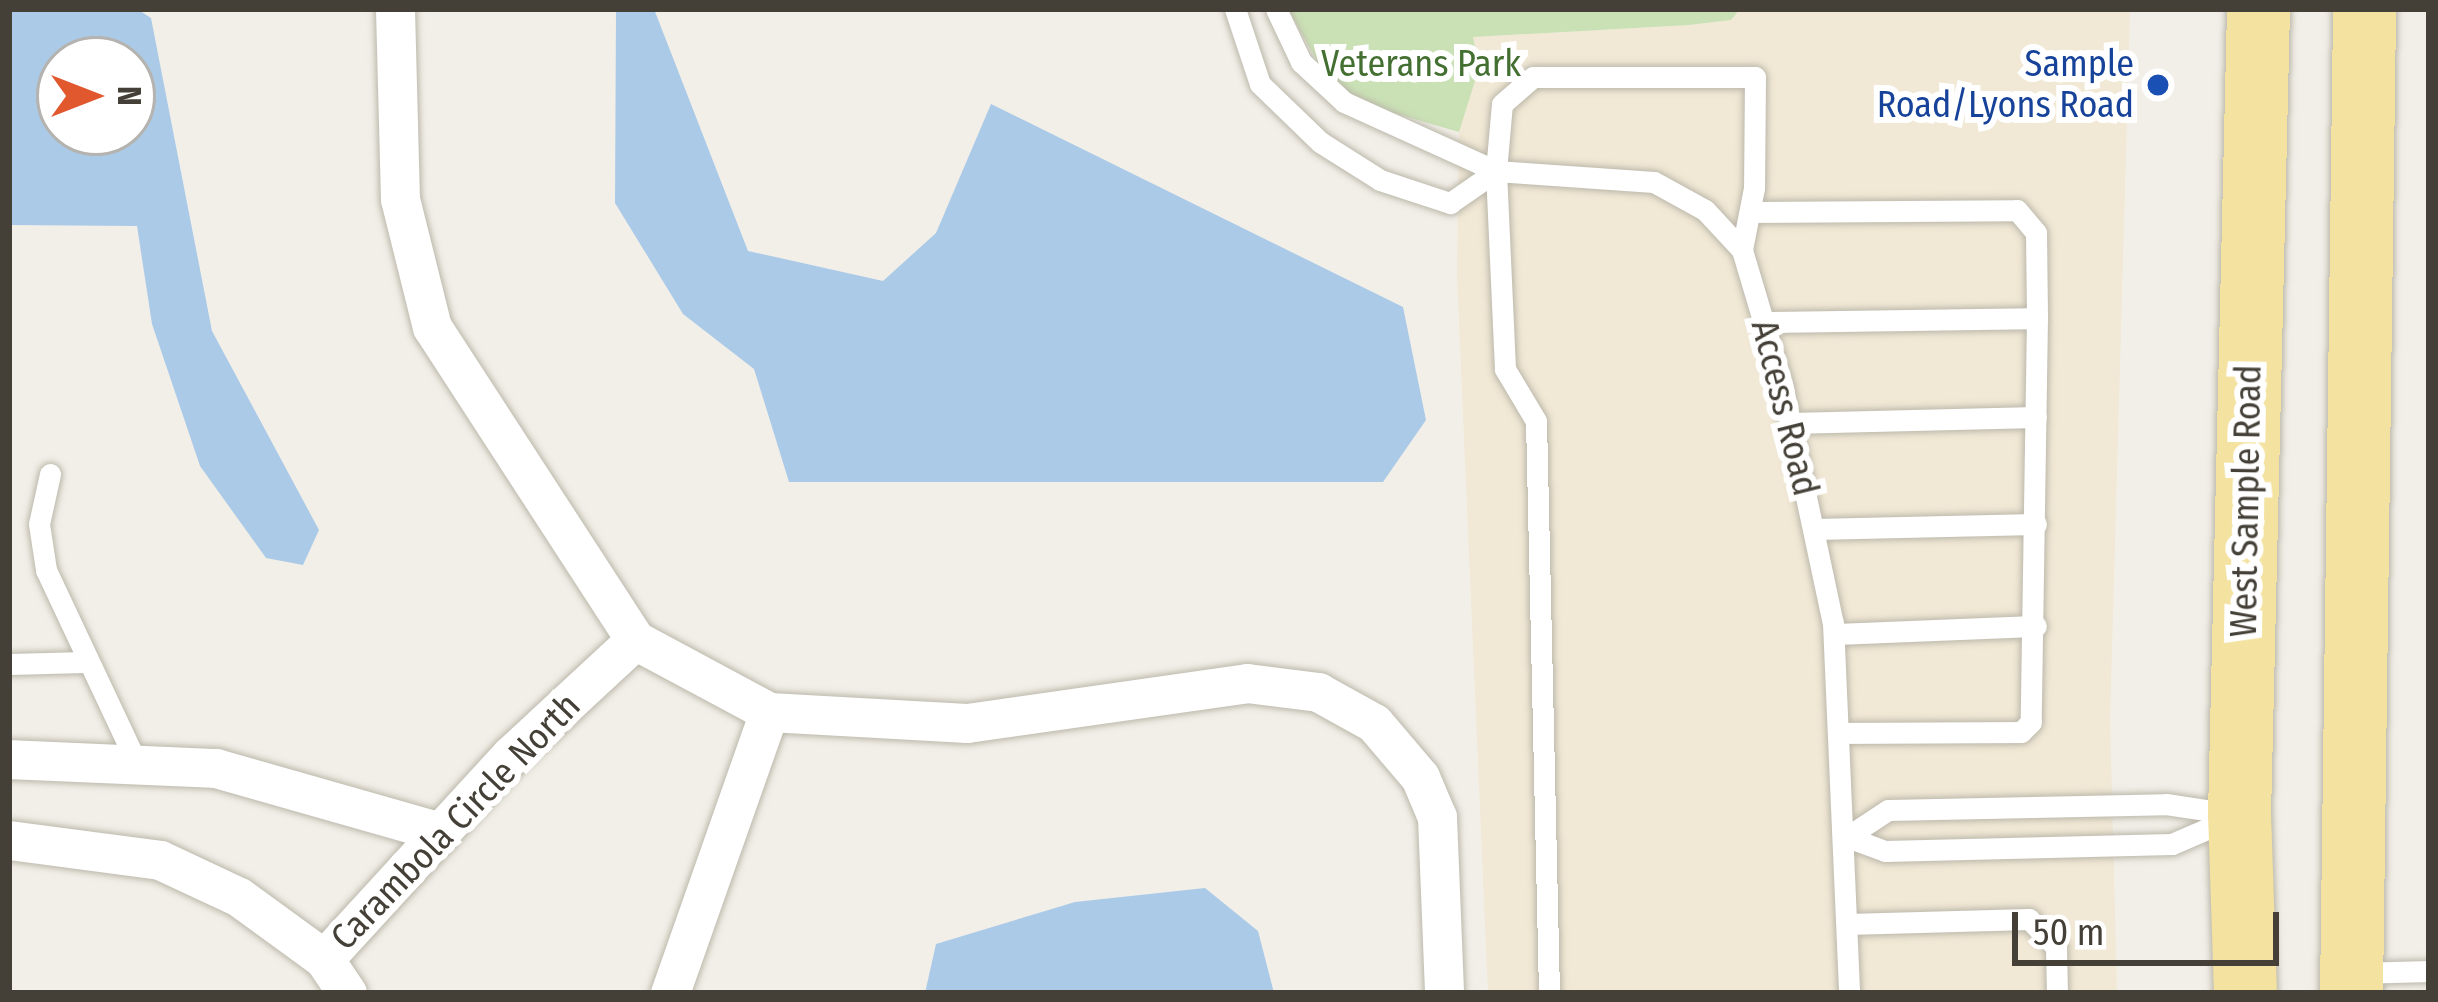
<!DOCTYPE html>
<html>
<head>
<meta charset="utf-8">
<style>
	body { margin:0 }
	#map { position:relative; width:2438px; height:1002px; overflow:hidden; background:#f2efe8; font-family:"Fira Sans Condensed",sans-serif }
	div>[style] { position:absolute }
	.commercial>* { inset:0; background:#f1e8d5 }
	.green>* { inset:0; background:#cae1b5 }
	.water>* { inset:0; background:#abcae8 }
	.roads { filter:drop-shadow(0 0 3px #bcb8ab) drop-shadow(0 0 3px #bcb8ab) }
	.service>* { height:21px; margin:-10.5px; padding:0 10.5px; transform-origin:10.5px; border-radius:10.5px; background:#fff }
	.minor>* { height:39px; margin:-19.5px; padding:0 19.5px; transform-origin:19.5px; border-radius:19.5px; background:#fff }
	.primary>* { height:63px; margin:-31.5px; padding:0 31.5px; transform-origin:31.5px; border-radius:31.5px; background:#f3e2a0 }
	.dots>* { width:33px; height:33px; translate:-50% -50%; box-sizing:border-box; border:6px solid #fff; border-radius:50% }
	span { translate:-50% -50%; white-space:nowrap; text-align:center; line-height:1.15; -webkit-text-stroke:12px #fff; paint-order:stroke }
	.transit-label { font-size:36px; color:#164399 }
	.right { translate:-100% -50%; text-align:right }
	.park-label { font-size:36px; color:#436f31 }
	.street-label { font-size:36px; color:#444037 }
	.frame { position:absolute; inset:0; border:12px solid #444037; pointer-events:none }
	.north { position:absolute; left:36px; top:36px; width:120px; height:120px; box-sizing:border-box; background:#fff; border:3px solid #b4b3af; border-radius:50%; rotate:90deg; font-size:33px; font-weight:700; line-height:48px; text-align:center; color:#444037 }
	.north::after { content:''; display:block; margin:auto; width:42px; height:54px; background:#e1582f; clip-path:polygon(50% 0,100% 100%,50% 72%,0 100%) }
	.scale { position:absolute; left:2012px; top:912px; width:267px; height:54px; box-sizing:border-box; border:6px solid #444037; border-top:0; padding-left:15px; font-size:36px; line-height:42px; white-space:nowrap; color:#444037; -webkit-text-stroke:9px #fff; paint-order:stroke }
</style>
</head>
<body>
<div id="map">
	<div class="commercial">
		<i style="clip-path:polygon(1740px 9px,2130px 9px,2110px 720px,2117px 993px,1488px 993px,1457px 275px,1459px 132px,1473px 37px,1689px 25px,1731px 20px)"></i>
	</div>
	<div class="green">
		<i style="clip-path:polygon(1288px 9px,1740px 9px,1731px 20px,1689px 25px,1473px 37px,1479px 68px,1459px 132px,1362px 104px,1318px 63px)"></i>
	</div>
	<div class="water">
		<i style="clip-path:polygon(evenodd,137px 9px,151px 18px,212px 331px,319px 530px,303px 565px,266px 558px,200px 466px,152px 324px,137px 226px,9px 225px,9px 10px,137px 9px,60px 60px,132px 60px,132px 132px,60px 132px,60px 60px)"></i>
		<i style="clip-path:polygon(616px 9px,654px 9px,748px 251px,883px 281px,936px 233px,991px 104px,1403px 307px,1426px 420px,1383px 482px,789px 482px,754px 369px,683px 314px,615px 203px)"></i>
		<i style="clip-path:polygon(1205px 888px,1258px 931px,1274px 993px,925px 993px,936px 944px,1075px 902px)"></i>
	</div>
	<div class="roads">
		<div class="service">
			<i style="left:1235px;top:9px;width:79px;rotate:71.6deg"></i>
			<i style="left:1260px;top:84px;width:83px;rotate:44deg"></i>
			<i style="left:1320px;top:142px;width:71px;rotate:32.3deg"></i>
			<i style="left:1380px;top:180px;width:74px;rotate:18.2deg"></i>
			<i style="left:1450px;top:203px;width:56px;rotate:-34.8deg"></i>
			<i style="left:1276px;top:9px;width:59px;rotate:64.7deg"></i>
			<i style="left:1301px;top:62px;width:59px;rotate:42.9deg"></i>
			<i style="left:1344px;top:102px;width:167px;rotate:24.4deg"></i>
			<i style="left:1496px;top:171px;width:158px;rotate:4deg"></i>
			<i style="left:1654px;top:182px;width:58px;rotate:28.8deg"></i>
			<i style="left:1705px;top:210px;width:54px;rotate:47.2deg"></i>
			<i style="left:1742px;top:250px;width:140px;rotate:73.4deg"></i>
			<i style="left:1782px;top:384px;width:244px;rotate:78deg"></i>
			<i style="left:1833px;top:623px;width:370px;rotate:87.5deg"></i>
			<i style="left:1750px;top:212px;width:267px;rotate:-0.4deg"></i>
			<i style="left:2017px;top:210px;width:30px;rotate:50deg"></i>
			<i style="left:2036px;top:233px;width:85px;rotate:89.3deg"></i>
			<i style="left:1764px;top:322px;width:273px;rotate:-0.8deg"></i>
			<i style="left:2037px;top:318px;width:404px;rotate:90.9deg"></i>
			<i style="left:2031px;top:722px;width:14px;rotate:135deg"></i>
			<i style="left:2021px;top:732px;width:181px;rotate:179.7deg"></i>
			<i style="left:1790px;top:423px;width:246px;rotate:-1.4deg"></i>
			<i style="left:50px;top:474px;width:51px;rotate:102.4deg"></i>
			<i style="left:39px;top:524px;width:47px;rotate:81.3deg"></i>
			<i style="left:46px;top:570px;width:211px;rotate:64.8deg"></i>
			<i style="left:1813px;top:529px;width:223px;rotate:-1.3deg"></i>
			<i style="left:1834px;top:634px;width:202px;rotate:-2.3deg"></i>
			<i style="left:9px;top:664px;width:76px;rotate:-1.5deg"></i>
			<i style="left:2166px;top:804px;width:74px;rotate:8.6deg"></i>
			<i style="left:2239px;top:815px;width:73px;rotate:156.6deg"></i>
			<i style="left:2172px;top:844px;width:287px;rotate:178.6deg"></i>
			<i style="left:1885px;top:851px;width:40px;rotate:-159.8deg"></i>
			<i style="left:1847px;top:837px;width:49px;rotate:-33.4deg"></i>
			<i style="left:1888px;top:810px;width:278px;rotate:-1.2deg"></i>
			<i style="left:1847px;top:924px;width:182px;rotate:-1.6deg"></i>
			<i style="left:2029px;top:919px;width:39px;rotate:46deg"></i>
			<i style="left:2056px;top:947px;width:46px;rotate:88.8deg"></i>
			<i style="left:2357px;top:973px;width:72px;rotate:-1.6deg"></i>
			<i style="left:1549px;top:993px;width:572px;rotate:-91.3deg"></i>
			<i style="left:1536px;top:421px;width:61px;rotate:-120.8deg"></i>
			<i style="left:1505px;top:369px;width:198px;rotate:-92.6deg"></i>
			<i style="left:1496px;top:171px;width:67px;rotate:-84.9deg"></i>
			<i style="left:1502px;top:104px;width:41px;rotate:-41.1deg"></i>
			<i style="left:1533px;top:77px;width:222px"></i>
			<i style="left:1755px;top:77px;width:111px;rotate:90.5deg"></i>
			<i style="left:1754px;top:188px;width:63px;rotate:101deg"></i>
		</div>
		<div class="minor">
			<i style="left:395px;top:9px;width:190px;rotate:88.5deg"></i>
			<i style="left:400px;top:199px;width:132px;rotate:76deg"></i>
			<i style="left:432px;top:327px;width:373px;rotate:57deg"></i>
			<i style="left:9px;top:759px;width:207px;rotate:2.5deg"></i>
			<i style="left:216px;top:768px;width:234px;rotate:15.9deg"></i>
			<i style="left:9px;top:840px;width:152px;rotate:7.5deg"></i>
			<i style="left:160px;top:860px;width:87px;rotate:25.1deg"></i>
			<i style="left:239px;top:897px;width:105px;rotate:36.1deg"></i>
			<i style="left:324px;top:959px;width:41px;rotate:55.9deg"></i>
			<i style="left:324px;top:959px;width:277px;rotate:-47.5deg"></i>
			<i style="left:511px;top:755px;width:169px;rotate:-42.8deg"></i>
			<i style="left:635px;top:640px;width:152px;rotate:28.2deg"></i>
			<i style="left:769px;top:712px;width:198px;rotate:3.2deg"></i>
			<i style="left:967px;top:723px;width:283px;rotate:-8.1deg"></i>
			<i style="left:1247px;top:683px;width:72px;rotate:7.2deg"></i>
			<i style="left:1318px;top:692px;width:64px;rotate:29deg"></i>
			<i style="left:1374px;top:723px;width:71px;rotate:49.6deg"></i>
			<i style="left:1420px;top:777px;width:43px;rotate:67deg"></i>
			<i style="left:1437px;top:817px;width:176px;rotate:87.7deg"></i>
			<i style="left:670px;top:993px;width:298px;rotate:-70.6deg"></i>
		</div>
		<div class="primary">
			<i style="left:2245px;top:993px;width:178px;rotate:-91.9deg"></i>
			<i style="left:2239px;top:815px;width:806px;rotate:-88.65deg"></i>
			<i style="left:2351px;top:993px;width:984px;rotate:-89.24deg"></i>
		</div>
	</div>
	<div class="dots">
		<i style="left:2158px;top:85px;background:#1a4fb4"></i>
	</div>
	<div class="transit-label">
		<span class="right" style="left:2134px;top:85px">Sample<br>Road/Lyons Road</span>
	</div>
	<div class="park-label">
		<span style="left:1421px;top:65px">Veterans Park</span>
	</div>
	<div class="street-label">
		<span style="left:1784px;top:408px;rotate:76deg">Access Road</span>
		<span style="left:2247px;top:501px;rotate:-89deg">West Sample Road</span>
		<span style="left:456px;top:822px;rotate:-46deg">Carambola Circle North</span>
	</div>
	<div class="frame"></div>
	<div class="north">N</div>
	<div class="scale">50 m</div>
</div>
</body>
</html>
